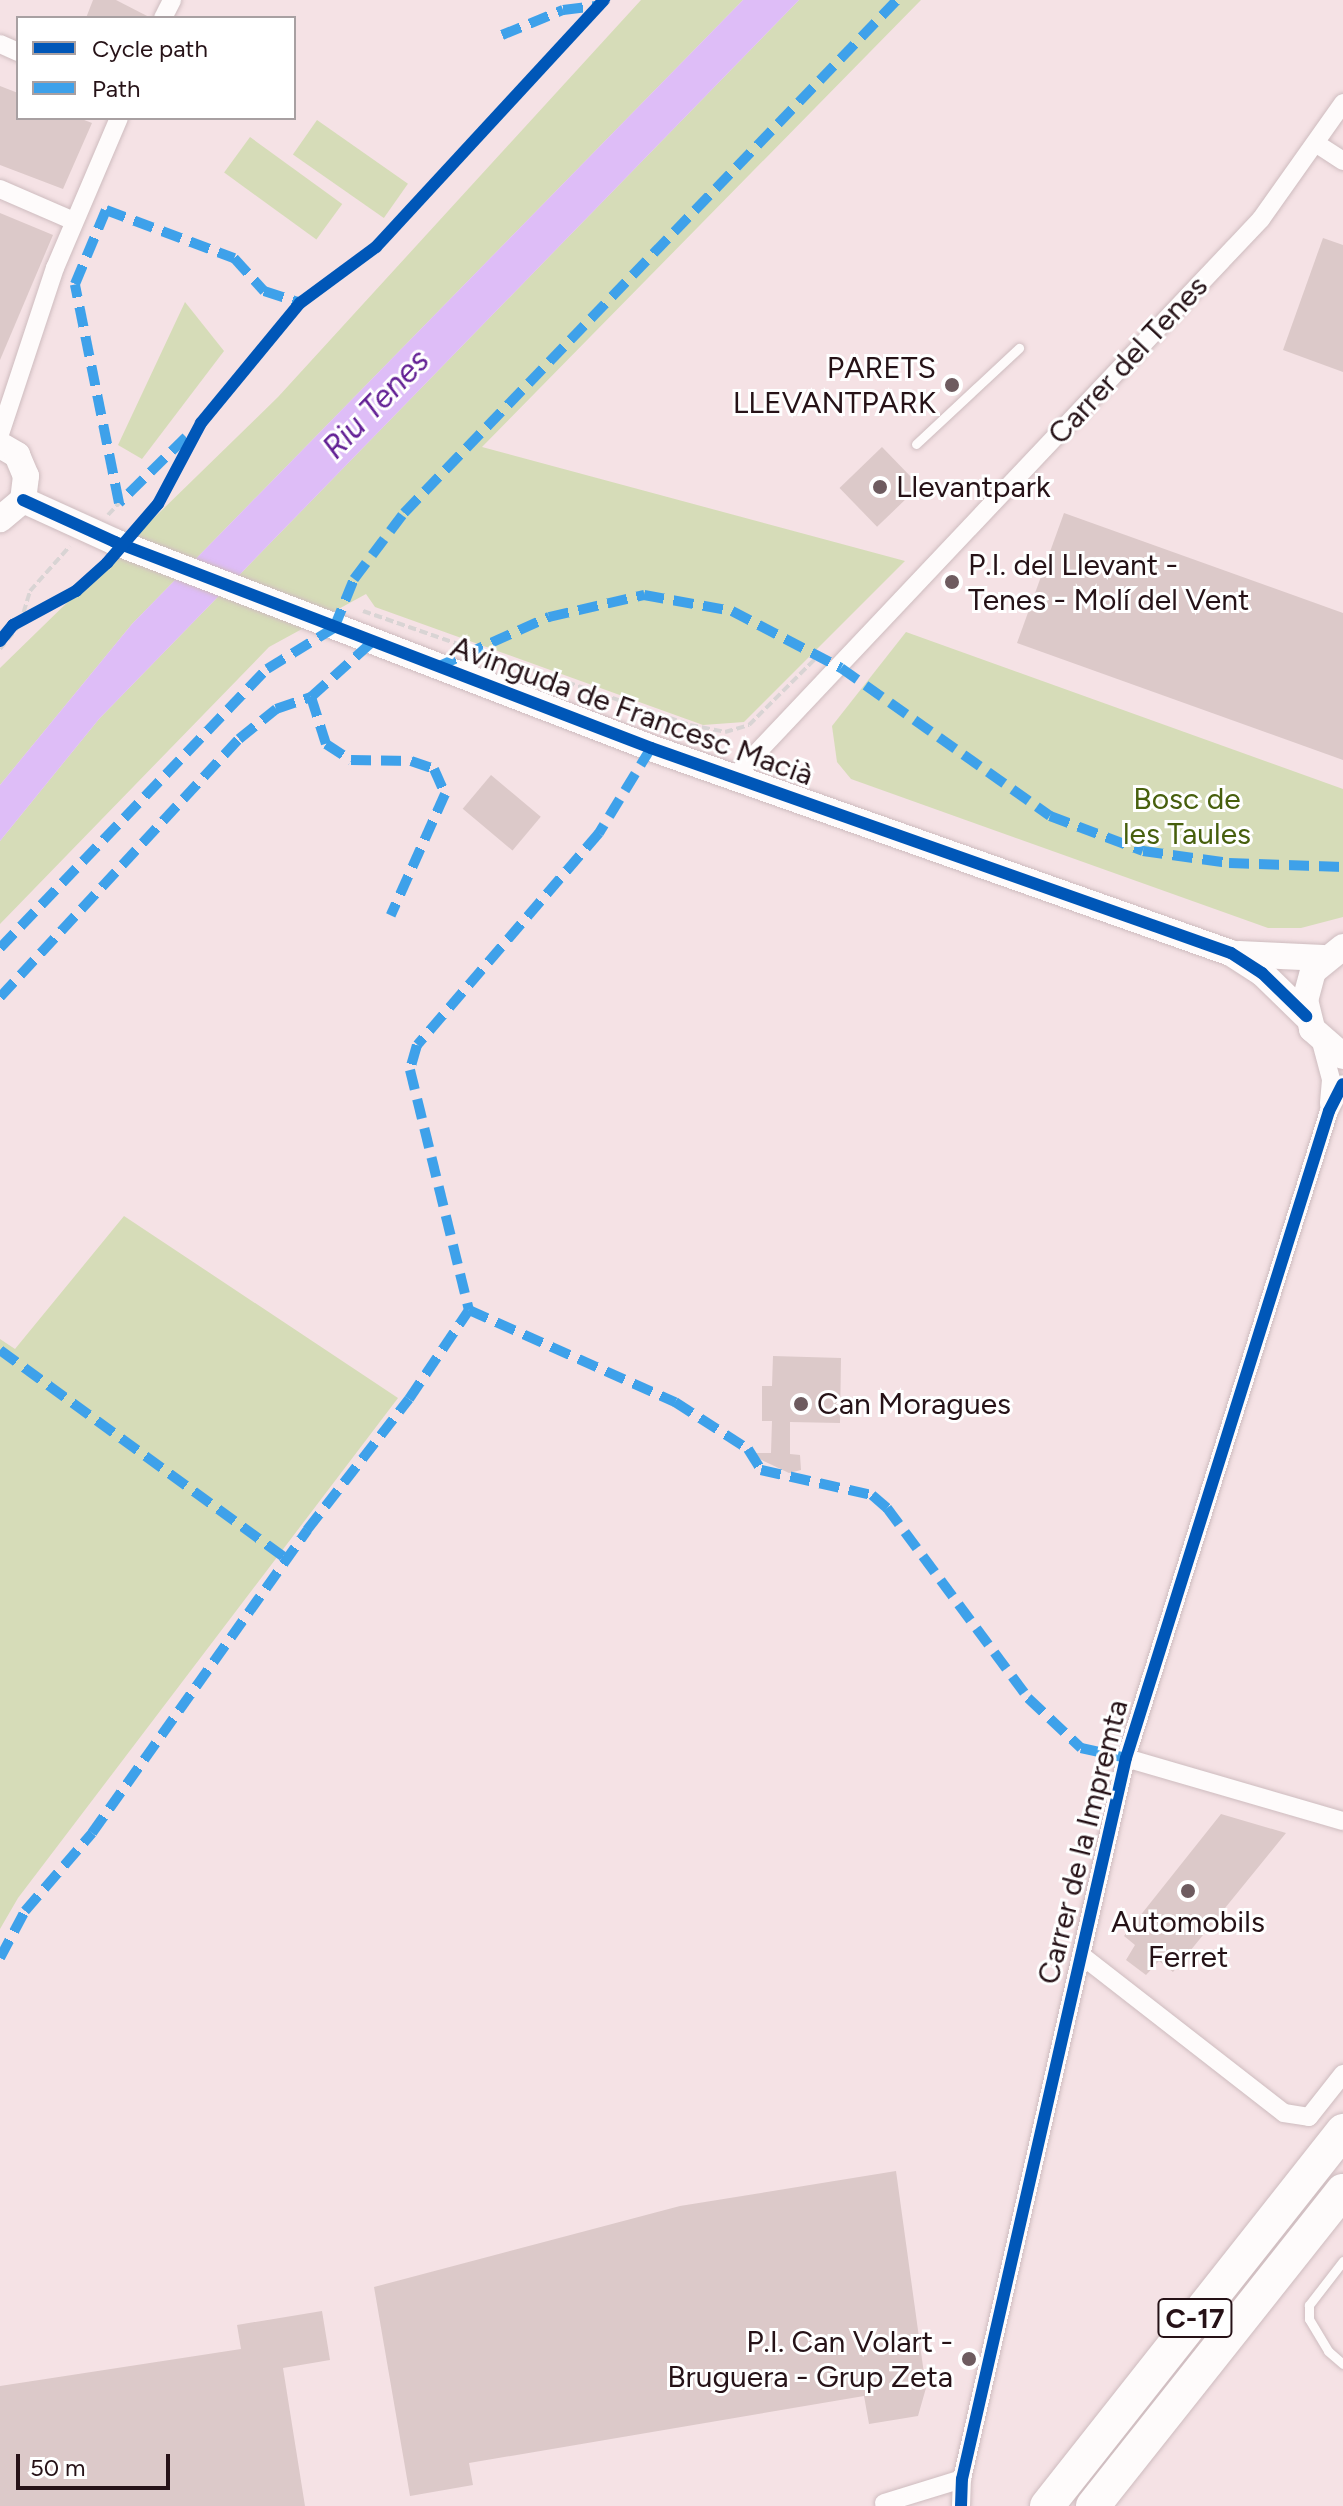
<!DOCTYPE html>
<html>
<head>
<meta charset="utf-8">
<style>
	body { margin:0 }
	#map { position:relative; width:1343px; height:2506px; overflow:hidden; background:#f5e2e5; font-family:Figtree,sans-serif }
	div>[style] { position:absolute }
	.green>* { inset:0; background:#d6dcb8; transform-origin:0 0 }
	.water>* { inset:0; background:#debdf7 }
	.building>* { inset:0; background:#dcc9c9; transform-origin:0 0 }
	.path>* { height:4px; margin-top:-2px; transform-origin:0; background:repeating-linear-gradient(90deg,#d9d4d4 0 8px,transparent 0 12px) }
	.roads { filter:drop-shadow(0 0 2px #cebcbf) drop-shadow(0 0 2px #cebcbf) }
	.lane>* { height:9px; margin:-4.5px; padding:0 4.5px; transform-origin:4.5px; border-radius:4.5px; background:#fefbfb }
	.street>* { height:18px; margin:-9px; padding:0 9px; transform-origin:9px; border-radius:9px; background:#fefbfb }
	.secondary>* { height:26px; margin:-13px; padding:0 13px; transform-origin:13px; border-radius:13px; background:#fefbfb }
	.highway>* { height:34px; margin:-17px; padding:0 17px; transform-origin:17px; border-radius:17px; background:#fefbfb }
	.quiet>* { height:10px; margin-top:-5px; transform-origin:0; background:repeating-linear-gradient(90deg,#3ea1ea 0 20px,transparent 0 30px) }
	.cycleway>* { height:12px; margin:-6px; padding:0 6px; transform-origin:6px; border-radius:6px; background:#0057b8 }
	.dots>* { width:22px; height:22px; translate:-50% -50%; box-sizing:border-box; border:4px solid #fff; border-radius:50% }
	span { translate:-50% -50%; white-space:nowrap; text-align:center; line-height:1.15; -webkit-text-stroke:6px #fff; paint-order:stroke }
	.shield-label span { padding:2px 6px; background:#fff; border:2px solid; border-radius:6px; -webkit-text-stroke-width:0 }
	.shield-label { font-size:28px; color:#261217; font-weight:700 }
	.street-label { font-size:30px; color:#261217 }
	.poi-label { font-size:30px; color:#261217 }
	.right { translate:-100% -50%; text-align:right }
	.left { translate:0 -50%; text-align:left }
	.park-label { font-size:30px; color:#475f0d }
	.water-label { font-size:32px; color:#621f94; font-style:italic }
	.legend { position:absolute; left:16px; top:16px; width:280px; height:104px; box-sizing:border-box; background:#fff; border:2px solid #a8a0a2; margin:0; padding:10px 14px; list-style:none; font-size:24px; color:#261217 }
	.legend li { display:flex; align-items:center; gap:16px; height:40px }
	.legend b { width:40px; border:2px solid #a8a0a2 }
	.scale { position:absolute; left:16px; top:2454px; width:154px; height:36px; box-sizing:border-box; border:4px solid #261217; border-top:0; padding-left:10px; font-size:24px; line-height:28px; white-space:nowrap; color:#261217; -webkit-text-stroke:6px #fff; paint-order:stroke }
</style>
</head>
<body>
<div id="map">
	<div class="green">
		<i style="clip-path:polygon(641px 0,743px 0,132px 624px,0 785px,0 668px,278px 397px)"></i>
		<i style="clip-path:polygon(799px 0,921px 0,482px 447px,905px 561px,744px 722px,703px 725px,375px 607px,366px 594px,269px 647px,0 924px,0 841px,99px 719px)"></i>
		<i style="left:317px;top:120px;width:111px;height:42px;rotate:35deg"></i>
		<i style="left:250px;top:137px;width:114px;height:44px;rotate:36deg"></i>
		<i style="clip-path:polygon(185px 302px,224px 351px,142px 459px,118px 445px)"></i>
		<i style="clip-path:polygon(906px 632px,1343px 789px,1343px 917px,1301px 928px,1268px 928px,851px 779px,837px 762px,832px 726px)"></i>
		<i style="clip-path:polygon(124px 1216px,398px 1398px,18px 1898px,0 1929px,0 1339px,15px 1349px)"></i>
	</div>
	<div class="water">
		<i style="clip-path:polygon(743px 0,799px 0,99px 719px,0 841px,0 785px,132px 624px)"></i>
	</div>
	<div class="building">
		<i style="clip-path:polygon(93px 0,116px 0,151px 18px,86px 18px)"></i>
		<i style="clip-path:polygon(0 86px,18px 93px,18px 118px,79px 118px,92px 123px,63px 189px,0 165px)"></i>
		<i style="clip-path:polygon(0 213px,53px 235px,0 360px)"></i>
		<i style="clip-path:polygon(1323px 238px,1343px 245px,1343px 372px,1283px 350px)"></i>
		<i style="left:882px;top:447px;width:54px;height:59px;rotate:46deg"></i>
		<i style="clip-path:polygon(1064px 513px,1343px 613px,1343px 760px,1017px 643px)"></i>
		<i style="left:491px;top:775px;width:65px;height:44px;rotate:40deg"></i>
		<i style="clip-path:polygon(773px 1356px,841px 1358px,840px 1423px,790px 1422px,790px 1454px,800px 1455px,801px 1470px,789px 1473px,747px 1453px,771px 1453px,772px 1421px,762px 1421px,762px 1386px,772px 1386px)"></i>
		<i style="clip-path:polygon(1221px 1814px,1286px 1833px,1173px 1972px,1159px 1961px,1146px 1975px,1126px 1960px,1135px 1945px,1124px 1936px)"></i>
		<i style="clip-path:polygon(896px 2171px,926px 2388px,918px 2416px,869px 2424px,864px 2396px,469px 2463px,473px 2485px,410px 2496px,374px 2287px,680px 2206px)"></i>
		<i style="clip-path:polygon(322px 2311px,330px 2360px,283px 2368px,305px 2506px,0 2506px,0 2386px,241px 2349px,237px 2325px)"></i>
	</div>
	<div class="path">
		<i style="left:108px;top:515px;width:16px;rotate:-47deg"></i>
		<i style="left:363px;top:611px;width:346px;rotate:19.2deg"></i>
		<i style="left:690px;top:725px;width:36px;rotate:11deg"></i>
		<i style="left:725px;top:732px;width:25px;rotate:-16deg"></i>
		<i style="left:749px;top:725px;width:95px;rotate:-45deg"></i>
		<i style="left:0;top:649px;width:32px;rotate:-51deg"></i>
		<i style="left:20px;top:624px;width:34px;rotate:-73deg"></i>
		<i style="left:30px;top:591px;width:60px;rotate:-48.4deg"></i>
	</div>
	<div class="roads">
		<div class="lane">
			<i style="left:916px;top:444px;width:141px;rotate:-43deg"></i>
			<i style="left:1343px;top:2261px;width:56px;rotate:127.7deg"></i>
			<i style="left:1309px;top:2305px;width:14px;rotate:90deg"></i>
			<i style="left:1309px;top:2319px;width:37px;rotate:59deg"></i>
			<i style="left:1328px;top:2351px;width:20px;rotate:41deg"></i>
		</div>
		<div class="street">
			<i style="left:163px;top:18px;width:20px;rotate:-63deg"></i>
			<i style="left:0;top:44px;width:20px;rotate:24deg"></i>
			<i style="left:1317px;top:144px;width:31px;rotate:33deg"></i>
			<i style="left:0;top:189px;width:81px;rotate:23.4deg"></i>
			<i style="left:0;top:434px;width:175px;rotate:-71.7deg"></i>
			<i style="left:55px;top:268px;width:163px;rotate:-66.9deg"></i>
			<i style="left:733px;top:778px;width:769px;rotate:-46.63deg"></i>
			<i style="left:1261px;top:219px;width:142px;rotate:-54.7deg"></i>
			<i style="left:1321px;top:1042px;width:39px;rotate:75deg"></i>
			<i style="left:1331px;top:1080px;width:24px;rotate:95deg"></i>
			<i style="left:1126px;top:1758px;width:226px;rotate:16.2deg"></i>
			<i style="left:1081px;top:1955px;width:257px;rotate:37.9deg"></i>
			<i style="left:1284px;top:2113px;width:25px;rotate:9deg"></i>
			<i style="left:1309px;top:2117px;width:55px;rotate:-51.7deg"></i>
			<i style="left:884px;top:2503px;width:82px;rotate:-17.1deg"></i>
			<i style="left:961px;top:2506px;width:27px;rotate:-88deg"></i>
			<i style="left:962px;top:2479px;width:739px;rotate:-77.19deg"></i>
			<i style="left:1126px;top:1758px;width:678px;rotate:-72.58deg"></i>
			<i style="left:1329px;top:1111px;width:30px;rotate:-63deg"></i>
		</div>
		<div class="secondary">
			<i style="left:0;top:445px;width:20px;rotate:30deg"></i>
			<i style="left:17px;top:455px;width:23px;rotate:67deg"></i>
			<i style="left:26px;top:476px;width:24px;rotate:97deg"></i>
			<i style="left:23px;top:500px;width:30px;rotate:140deg"></i>
			<i style="left:23px;top:500px;width:101px;rotate:24.5deg"></i>
			<i style="left:115px;top:542px;width:574px;rotate:21.02deg"></i>
			<i style="left:651px;top:748px;width:615px;rotate:19.47deg"></i>
			<i style="left:1231px;top:953px;width:37px;rotate:33deg"></i>
			<i style="left:1262px;top:973px;width:62px;rotate:44.3deg"></i>
			<i style="left:1343px;top:947px;width:38px;rotate:141deg"></i>
			<i style="left:1313px;top:971px;width:30px;rotate:105deg"></i>
			<i style="left:1305px;top:1000px;width:30px;rotate:76deg"></i>
			<i style="left:1312px;top:1029px;width:41px;rotate:41.1deg"></i>
			<i style="left:1239px;top:954px;width:84px;rotate:2.7deg"></i>
		</div>
		<div class="highway">
			<i style="left:1047px;top:2506px;width:478px;rotate:-51.7deg"></i>
			<i style="left:1093px;top:2506px;width:402px;rotate:-51.6deg"></i>
		</div>
	</div>
	<div class="quiet">
		<i style="left:502px;top:35px;width:66px;rotate:-22.3deg"></i>
		<i style="left:563px;top:10px;width:35px;rotate:-7deg"></i>
		<i style="left:186px;top:437px;width:94px;rotate:135.4deg"></i>
		<i style="left:119px;top:503px;width:223px;rotate:-101.4deg"></i>
		<i style="left:75px;top:284px;width:80px;rotate:-67.3deg"></i>
		<i style="left:106px;top:210px;width:137px;rotate:20.6deg"></i>
		<i style="left:234px;top:258px;width:45px;rotate:47.7deg"></i>
		<i style="left:264px;top:291px;width:38px;rotate:18deg"></i>
		<i style="left:437px;top:667px;width:123px;rotate:-24.1deg"></i>
		<i style="left:549px;top:617px;width:98px;rotate:-13deg"></i>
		<i style="left:644px;top:595px;width:89px;rotate:10.3deg"></i>
		<i style="left:732px;top:611px;width:123px;rotate:27.6deg"></i>
		<i style="left:841px;top:668px;width:256px;rotate:35.3deg"></i>
		<i style="left:1050px;top:816px;width:99px;rotate:20.6deg"></i>
		<i style="left:1143px;top:851px;width:87px;rotate:7.9deg"></i>
		<i style="left:1229px;top:863px;width:114px;rotate:2deg"></i>
		<i style="left:311px;top:697px;width:49px;rotate:72.3deg"></i>
		<i style="left:326px;top:744px;width:30px;rotate:33deg"></i>
		<i style="left:351px;top:760px;width:60px;rotate:1deg"></i>
		<i style="left:411px;top:761px;width:24px;rotate:19deg"></i>
		<i style="left:434px;top:769px;width:27px;rotate:66deg"></i>
		<i style="left:445px;top:794px;width:133px;rotate:114.1deg"></i>
		<i style="left:651px;top:748px;width:100px;rotate:121.5deg"></i>
		<i style="left:599px;top:833px;width:279px;rotate:130.6deg"></i>
		<i style="left:417px;top:1045px;width:26px;rotate:106deg"></i>
		<i style="left:410px;top:1070px;width:247px;rotate:76.2deg"></i>
		<i style="left:469px;top:1310px;width:226px;rotate:24.1deg"></i>
		<i style="left:675px;top:1402px;width:87px;rotate:32.8deg"></i>
		<i style="left:748px;top:1449px;width:25px;rotate:58deg"></i>
		<i style="left:761px;top:1470px;width:114px;rotate:12.7deg"></i>
		<i style="left:872px;top:1495px;width:20px;rotate:41deg"></i>
		<i style="left:887px;top:1508px;width:237px;rotate:53.4deg"></i>
		<i style="left:1028px;top:1698px;width:73px;rotate:43.3deg"></i>
		<i style="left:1081px;top:1748px;width:46px;rotate:12.5deg"></i>
		<i style="left:0;top:948px;width:386px;rotate:-46.3deg"></i>
		<i style="left:267px;top:669px;width:79px;rotate:-31.5deg"></i>
		<i style="left:334px;top:628px;width:53px;rotate:-67.8deg"></i>
		<i style="left:354px;top:579px;width:83px;rotate:-52.9deg"></i>
		<i style="left:404px;top:513px;width:711px;rotate:-46.14deg"></i>
		<i style="left:0;top:997px;width:352px;rotate:-47.2deg"></i>
		<i style="left:239px;top:739px;width:48px;rotate:-39deg"></i>
		<i style="left:276px;top:709px;width:37px;rotate:-19deg"></i>
		<i style="left:311px;top:697px;width:82px;rotate:-42deg"></i>
		<i style="left:0;top:1350px;width:355px;rotate:36.1deg"></i>
		<i style="left:0;top:1958px;width:53px;rotate:-62deg"></i>
		<i style="left:25px;top:1911px;width:103px;rotate:-49.3deg"></i>
		<i style="left:92px;top:1833px;width:372px;rotate:-54.6deg"></i>
		<i style="left:307px;top:1530px;width:166px;rotate:-52.1deg"></i>
		<i style="left:409px;top:1399px;width:107px;rotate:-56deg"></i>
	</div>
	<div class="cycleway">
		<i style="left:23px;top:500px;width:101px;rotate:24.5deg"></i>
		<i style="left:115px;top:542px;width:574px;rotate:21.02deg"></i>
		<i style="left:651px;top:748px;width:615px;rotate:19.47deg"></i>
		<i style="left:1231px;top:953px;width:37px;rotate:33deg"></i>
		<i style="left:1262px;top:973px;width:62px;rotate:44.3deg"></i>
		<i style="left:0;top:641px;width:21px;rotate:-51deg"></i>
		<i style="left:13px;top:625px;width:72px;rotate:-28.4deg"></i>
		<i style="left:76px;top:591px;width:42px;rotate:-42.1deg"></i>
		<i style="left:107px;top:563px;width:78px;rotate:-49.2deg"></i>
		<i style="left:158px;top:504px;width:92px;rotate:-62deg"></i>
		<i style="left:201px;top:423px;width:156px;rotate:-50.5deg"></i>
		<i style="left:300px;top:303px;width:94px;rotate:-36.4deg"></i>
		<i style="left:376px;top:247px;width:336px;rotate:-47.3deg"></i>
		<i style="left:961px;top:2506px;width:27px;rotate:-88deg"></i>
		<i style="left:962px;top:2479px;width:739px;rotate:-77.19deg"></i>
		<i style="left:1126px;top:1758px;width:678px;rotate:-72.58deg"></i>
		<i style="left:1329px;top:1111px;width:30px;rotate:-63deg"></i>
	</div>
	<div class="dots">
		<i style="left:952px;top:385px;background:#6e5b5f"></i>
		<i style="left:880px;top:487px;background:#6e5b5f"></i>
		<i style="left:952px;top:582px;background:#6e5b5f"></i>
		<i style="left:801px;top:1404px;background:#6e5b5f"></i>
		<i style="left:1188px;top:1891px;background:#6e5b5f"></i>
		<i style="left:969px;top:2359px;background:#6e5b5f"></i>
	</div>
	<div class="shield-label">
		<span style="left:1195px;top:2318px">C-17</span>
	</div>
	<div class="street-label">
		<span style="left:1128px;top:360px;rotate:-47deg">Carrer del Tenes</span>
		<span style="left:632px;top:711px;rotate:20deg">Avinguda de Francesc Macià</span>
		<span style="left:1083px;top:1842px;rotate:-76deg">Carrer de la Impremta</span>
	</div>
	<div class="poi-label">
		<span class="right" style="left:936px;top:385px">PARETS<br>LLEVANTPARK</span>
		<span class="left" style="left:896px;top:487px">Llevantpark</span>
		<span class="left" style="left:968px;top:582px">P.I. del Llevant -<br>Tenes - Molí del Vent</span>
		<span class="left" style="left:817px;top:1404px">Can Moragues</span>
		<span style="left:1188px;top:1939px">Automobils<br>Ferret</span>
		<span class="right" style="left:953px;top:2359px">P.I. Can Volart -<br>Bruguera - Grup Zeta</span>
	</div>
	<div class="park-label">
		<span style="left:1187px;top:816px">Bosc de<br>les Taules</span>
	</div>
	<div class="water-label">
		<span style="left:376px;top:404px;rotate:-46deg">Riu Tenes</span>
	</div>
	<ul class="legend">
	<li><b style="height:10px;background:#0057b8"></b>Cycle path</li>
	<li><b style="height:10px;background:#3ea1ea"></b>Path</li>
	</ul>
	<div class="scale">50 m</div>
</div>
</body>
</html>
